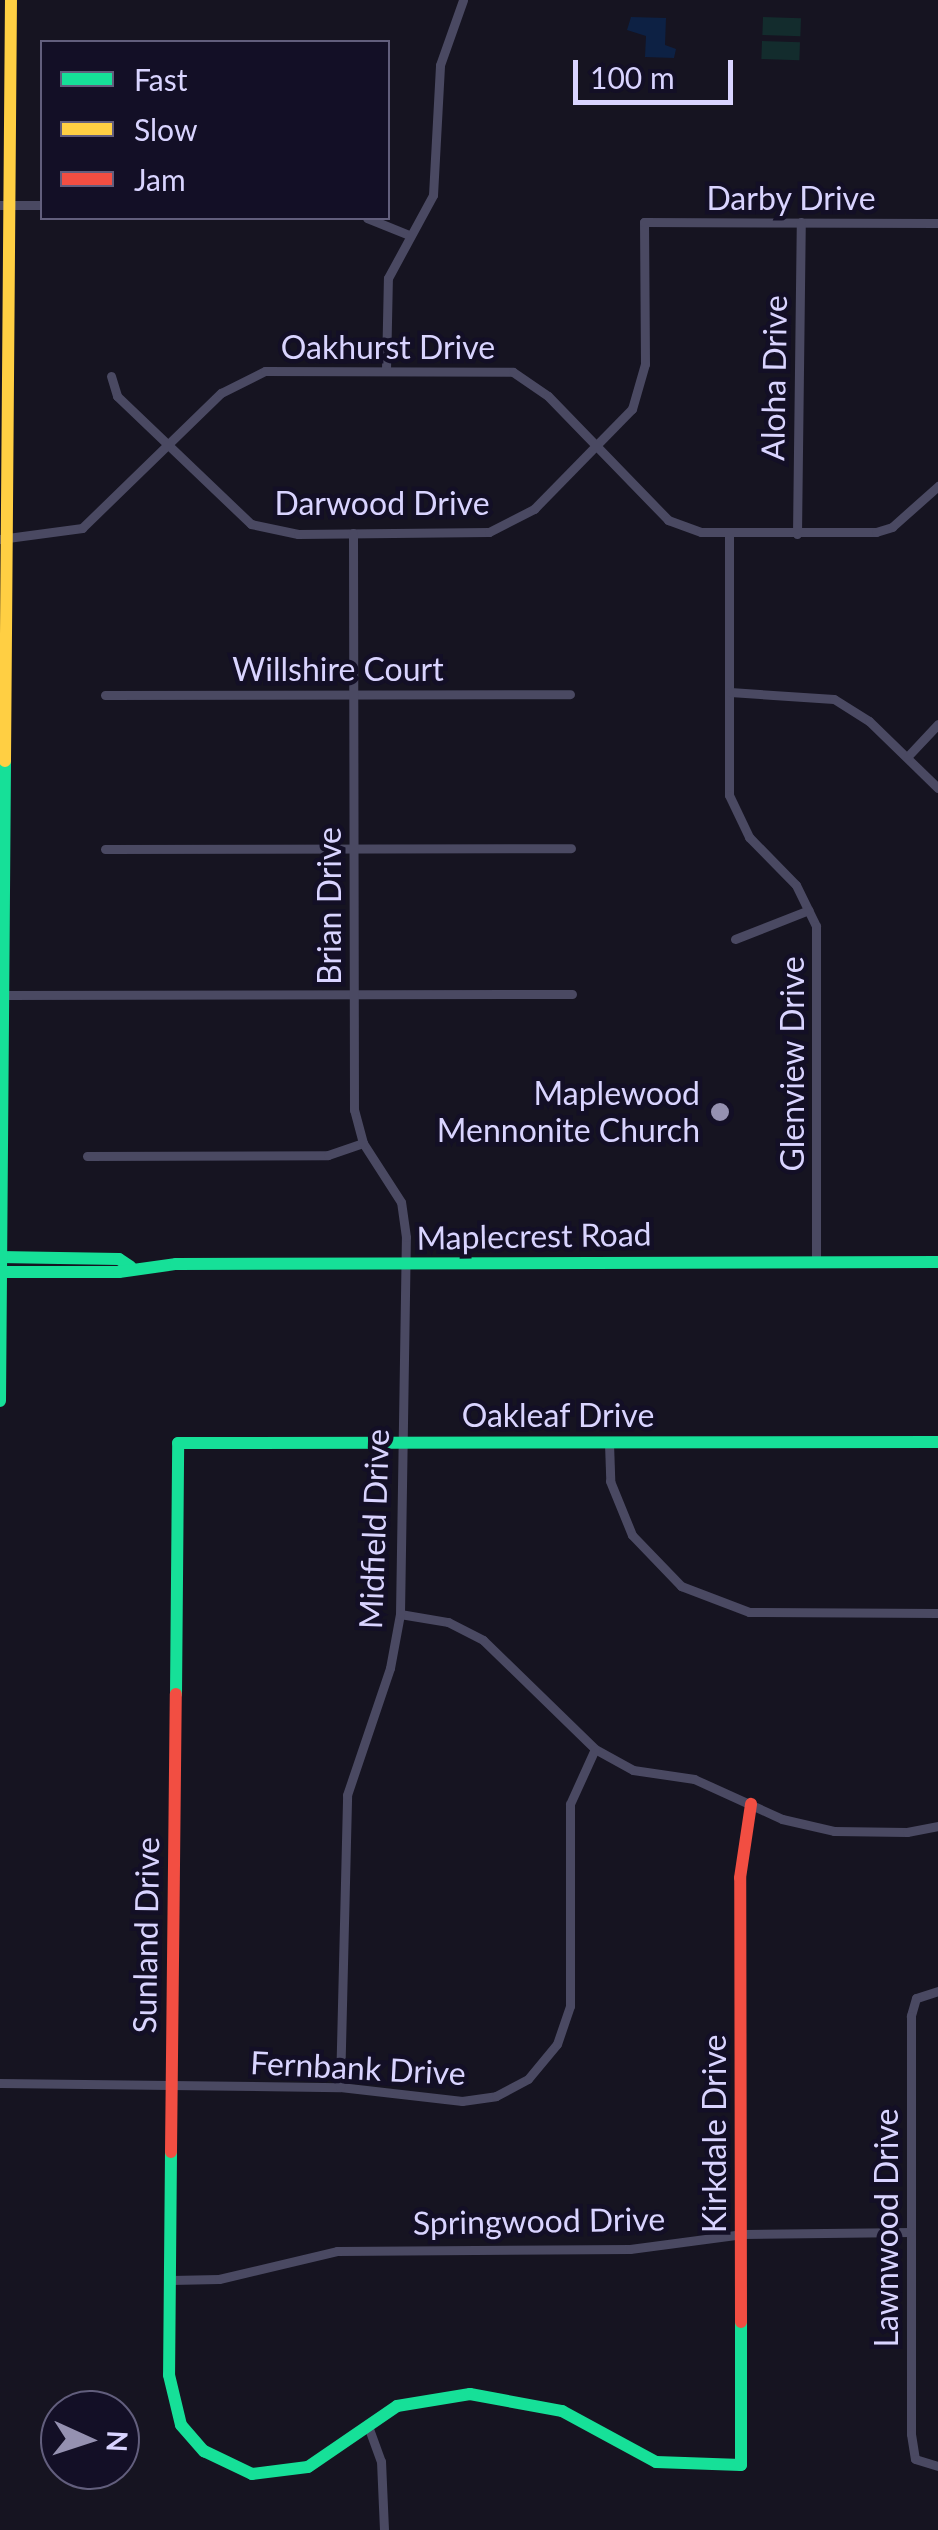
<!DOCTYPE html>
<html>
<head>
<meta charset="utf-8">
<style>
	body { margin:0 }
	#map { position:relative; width:938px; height:2530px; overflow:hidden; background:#161421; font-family:Lato,sans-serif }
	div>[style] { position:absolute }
	.green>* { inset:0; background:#132c2d; transform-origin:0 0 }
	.water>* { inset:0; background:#0d2144 }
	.street>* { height:9px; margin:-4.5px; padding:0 4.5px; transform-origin:4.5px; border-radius:4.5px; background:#4a4962 }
	.fast>* { height:12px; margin:-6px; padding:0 6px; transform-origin:6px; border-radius:6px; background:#16e098 }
	.slow>* { height:12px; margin:-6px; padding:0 6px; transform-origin:6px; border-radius:6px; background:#ffcf43 }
	.jam>* { height:12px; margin:-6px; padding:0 6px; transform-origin:6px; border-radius:6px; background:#f24e42 }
	.dots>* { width:28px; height:28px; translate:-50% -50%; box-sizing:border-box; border:5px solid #130f26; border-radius:50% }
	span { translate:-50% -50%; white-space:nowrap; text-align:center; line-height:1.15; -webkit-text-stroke:9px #130f26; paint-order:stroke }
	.street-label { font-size:32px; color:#d9d4ff }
	.poi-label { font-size:32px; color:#d9d4ff }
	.right { translate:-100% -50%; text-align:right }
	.legend { position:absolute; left:40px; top:40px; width:350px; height:180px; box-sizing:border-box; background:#130f26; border:2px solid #625e7d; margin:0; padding:12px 18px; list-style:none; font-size:30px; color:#d9d4ff }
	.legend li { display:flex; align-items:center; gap:20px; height:50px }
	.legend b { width:50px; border:2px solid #625e7d }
	.north { position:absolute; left:40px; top:2390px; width:100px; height:100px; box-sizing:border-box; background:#130f26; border:2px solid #625e7d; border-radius:50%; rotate:93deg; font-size:28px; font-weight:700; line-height:40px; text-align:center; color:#d9d4ff }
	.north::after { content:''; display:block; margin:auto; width:35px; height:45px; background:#9591b1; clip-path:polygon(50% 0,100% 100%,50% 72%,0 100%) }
	.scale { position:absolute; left:573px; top:60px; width:160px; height:45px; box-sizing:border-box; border:5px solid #d9d4ff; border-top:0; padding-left:12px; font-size:30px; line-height:35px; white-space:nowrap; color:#d9d4ff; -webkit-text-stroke:8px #130f26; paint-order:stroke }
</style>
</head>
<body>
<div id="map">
	<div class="green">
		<i style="left:763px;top:17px;width:38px;height:18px;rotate:2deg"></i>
		<i style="left:762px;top:41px;width:38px;height:18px;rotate:2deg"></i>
	</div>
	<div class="water">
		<i style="clip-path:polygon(631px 17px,666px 18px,665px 45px,676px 49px,674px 58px,645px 57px,646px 36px,627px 30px)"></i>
	</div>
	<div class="street">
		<i style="left:0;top:205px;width:42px"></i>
		<i style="left:367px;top:218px;width:45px;rotate:22deg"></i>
		<i style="left:386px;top:370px;width:92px;rotate:-88.8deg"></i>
		<i style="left:388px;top:278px;width:94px;rotate:-61.5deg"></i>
		<i style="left:433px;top:195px;width:130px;rotate:-86.9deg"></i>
		<i style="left:440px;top:65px;width:69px;rotate:-70.5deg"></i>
		<i style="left:111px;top:376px;width:21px;rotate:73deg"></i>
		<i style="left:117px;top:396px;width:185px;rotate:43.7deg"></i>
		<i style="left:251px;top:524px;width:48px;rotate:12deg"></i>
		<i style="left:298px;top:534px;width:191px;rotate:-0.6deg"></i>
		<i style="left:489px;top:532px;width:51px;rotate:-27.1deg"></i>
		<i style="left:534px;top:509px;width:140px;rotate:-45.6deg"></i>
		<i style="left:632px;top:409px;width:47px;rotate:-73.9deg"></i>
		<i style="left:645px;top:364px;width:142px;rotate:-90.4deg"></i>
		<i style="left:644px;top:222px;width:294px;rotate:0.2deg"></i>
		<i style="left:729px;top:534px;width:261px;rotate:90deg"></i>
		<i style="left:729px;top:795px;width:47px;rotate:64.5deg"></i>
		<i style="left:749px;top:837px;width:67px;rotate:45.6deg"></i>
		<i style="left:796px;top:885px;width:46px;rotate:64deg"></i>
		<i style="left:816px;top:926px;width:336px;rotate:90deg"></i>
		<i style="left:797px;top:534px;width:312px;rotate:-89.3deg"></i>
		<i style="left:0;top:539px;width:83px;rotate:-7.6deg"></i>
		<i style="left:82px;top:528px;width:194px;rotate:-44.2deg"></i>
		<i style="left:221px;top:393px;width:49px;rotate:-26.6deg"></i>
		<i style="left:265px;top:371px;width:248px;rotate:0.2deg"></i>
		<i style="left:513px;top:372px;width:42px;rotate:34.4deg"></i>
		<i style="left:548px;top:396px;width:173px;rotate:45.9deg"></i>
		<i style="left:668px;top:520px;width:35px;rotate:20deg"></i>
		<i style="left:701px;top:532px;width:175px"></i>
		<i style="left:876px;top:532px;width:17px;rotate:-17deg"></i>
		<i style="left:892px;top:527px;width:62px;rotate:-41.7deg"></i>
		<i style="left:730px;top:692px;width:104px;rotate:3.9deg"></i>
		<i style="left:834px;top:699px;width:41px;rotate:32.2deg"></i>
		<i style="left:869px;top:721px;width:96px;rotate:44.2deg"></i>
		<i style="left:105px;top:695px;width:465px;rotate:-0.1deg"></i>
		<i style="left:908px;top:756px;width:44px;rotate:-46.8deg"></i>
		<i style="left:105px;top:849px;width:466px;rotate:-0.1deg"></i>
		<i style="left:735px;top:939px;width:79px;rotate:-21.4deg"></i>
		<i style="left:4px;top:995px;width:568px;rotate:-0.1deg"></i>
		<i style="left:87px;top:1156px;width:241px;rotate:-0.2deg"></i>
		<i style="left:328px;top:1155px;width:37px;rotate:-19deg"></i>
		<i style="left:609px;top:1443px;width:38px;rotate:88deg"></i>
		<i style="left:610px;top:1481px;width:58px;rotate:67.8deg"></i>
		<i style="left:632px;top:1535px;width:71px;rotate:46.1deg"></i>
		<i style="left:681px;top:1586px;width:73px;rotate:20.9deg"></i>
		<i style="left:749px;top:1612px;width:189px;rotate:0.3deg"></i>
		<i style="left:400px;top:1614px;width:49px;rotate:9.5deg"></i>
		<i style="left:448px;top:1622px;width:39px;rotate:27deg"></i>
		<i style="left:483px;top:1640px;width:156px;rotate:44.2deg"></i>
		<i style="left:595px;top:1749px;width:43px;rotate:28.9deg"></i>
		<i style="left:633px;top:1770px;width:62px;rotate:8.4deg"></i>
		<i style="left:694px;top:1779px;width:97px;rotate:24.4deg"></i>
		<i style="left:782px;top:1819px;width:53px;rotate:13deg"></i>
		<i style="left:834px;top:1831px;width:73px;rotate:0.8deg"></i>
		<i style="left:907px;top:1832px;width:32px;rotate:-11deg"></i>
		<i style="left:938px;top:1991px;width:23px;rotate:162deg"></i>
		<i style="left:916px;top:1998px;width:19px;rotate:106deg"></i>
		<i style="left:911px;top:2016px;width:418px;rotate:90deg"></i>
		<i style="left:911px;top:2434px;width:25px;rotate:81deg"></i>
		<i style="left:915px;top:2459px;width:24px;rotate:17deg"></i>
		<i style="left:0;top:2083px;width:340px;rotate:0.7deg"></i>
		<i style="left:340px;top:2087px;width:123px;rotate:6.5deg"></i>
		<i style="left:462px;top:2101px;width:34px;rotate:-8deg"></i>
		<i style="left:496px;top:2096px;width:36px;rotate:-28deg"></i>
		<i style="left:528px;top:2079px;width:45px;rotate:-50.4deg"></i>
		<i style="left:557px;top:2044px;width:40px;rotate:-71.1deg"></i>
		<i style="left:570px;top:2006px;width:202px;rotate:-90deg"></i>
		<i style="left:570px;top:1804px;width:60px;rotate:-65.6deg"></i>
		<i style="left:340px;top:2087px;width:292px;rotate:-88.6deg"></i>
		<i style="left:347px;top:1795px;width:134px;rotate:-71.3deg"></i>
		<i style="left:390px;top:1668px;width:55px;rotate:-79.5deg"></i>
		<i style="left:400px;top:1614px;width:377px;rotate:-89.1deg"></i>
		<i style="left:406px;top:1237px;width:35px;rotate:-98deg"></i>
		<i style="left:401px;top:1202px;width:70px;rotate:-122.8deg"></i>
		<i style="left:363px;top:1143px;width:34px;rotate:-105deg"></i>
		<i style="left:354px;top:1110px;width:577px;rotate:-90.1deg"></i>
		<i style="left:171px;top:2280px;width:48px;rotate:-1.2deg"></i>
		<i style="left:219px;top:2279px;width:121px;rotate:-13.3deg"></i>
		<i style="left:337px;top:2251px;width:293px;rotate:-0.4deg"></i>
		<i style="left:630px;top:2249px;width:114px;rotate:-7.6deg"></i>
		<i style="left:743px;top:2234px;width:168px;rotate:-0.7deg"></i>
		<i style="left:368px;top:2426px;width:37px;rotate:70deg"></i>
		<i style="left:381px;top:2461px;width:69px;rotate:87.5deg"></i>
	</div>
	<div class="fast">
		<i style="left:0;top:1257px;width:119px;rotate:1deg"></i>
		<i style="left:119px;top:1259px;width:14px;rotate:34deg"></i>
		<i style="left:0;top:1272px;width:119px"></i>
		<i style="left:119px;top:1272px;width:58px;rotate:-8deg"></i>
		<i style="left:176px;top:1264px;width:762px;rotate:-0.15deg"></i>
		<i style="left:0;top:1401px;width:640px;rotate:-89.55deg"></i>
		<i style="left:176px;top:1694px;width:251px;rotate:-89.5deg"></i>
		<i style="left:178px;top:1443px;width:760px;rotate:-0.08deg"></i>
		<i style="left:171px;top:2152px;width:223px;rotate:90.5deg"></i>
		<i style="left:169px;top:2375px;width:51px;rotate:76.5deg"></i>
		<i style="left:181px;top:2425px;width:35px;rotate:49deg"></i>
		<i style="left:204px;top:2451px;width:53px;rotate:25.6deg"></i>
		<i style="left:252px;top:2474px;width:56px;rotate:-7.1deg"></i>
		<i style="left:308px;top:2467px;width:108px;rotate:-34.4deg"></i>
		<i style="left:397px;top:2406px;width:74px;rotate:-9.3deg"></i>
		<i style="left:470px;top:2394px;width:94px;rotate:10.5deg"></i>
		<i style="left:562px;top:2411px;width:107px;rotate:28.5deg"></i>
		<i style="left:656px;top:2462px;width:85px;rotate:2deg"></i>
		<i style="left:741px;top:2465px;width:143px;rotate:-90deg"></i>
	</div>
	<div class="slow">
		<i style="left:5px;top:761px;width:761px;rotate:-89.55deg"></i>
	</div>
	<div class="jam">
		<i style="left:171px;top:2152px;width:458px;rotate:-89.4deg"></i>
		<i style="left:741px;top:2322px;width:444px;rotate:-90.1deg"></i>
		<i style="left:740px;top:1878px;width:75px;rotate:-81.5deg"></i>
	</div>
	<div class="dots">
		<i style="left:720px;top:1112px;background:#9591b1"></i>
	</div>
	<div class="street-label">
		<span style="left:791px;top:198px">Darby Drive</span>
		<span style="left:388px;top:347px">Oakhurst Drive</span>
		<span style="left:774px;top:378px;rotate:-89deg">Aloha Drive</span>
		<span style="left:382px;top:503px">Darwood Drive</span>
		<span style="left:338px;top:669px">Willshire Court</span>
		<span style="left:329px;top:906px;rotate:-90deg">Brian Drive</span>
		<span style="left:792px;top:1064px;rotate:-90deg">Glenview Drive</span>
		<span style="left:534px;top:1236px;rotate:-1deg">Maplecrest Road</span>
		<span style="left:558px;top:1415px">Oakleaf Drive</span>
		<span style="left:374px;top:1529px;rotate:-88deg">Midfield Drive</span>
		<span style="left:146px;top:1935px;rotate:-89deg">Sunland Drive</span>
		<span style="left:358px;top:2068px;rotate:3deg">Fernbank Drive</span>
		<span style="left:714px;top:2134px;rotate:-90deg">Kirkdale Drive</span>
		<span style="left:539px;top:2221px;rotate:-1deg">Springwood Drive</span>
		<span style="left:886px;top:2228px;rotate:-90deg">Lawnwood Drive</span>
	</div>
	<div class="poi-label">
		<span class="right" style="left:700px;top:1112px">Maplewood<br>Mennonite Church</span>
	</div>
	<ul class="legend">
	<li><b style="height:12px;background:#16e098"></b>Fast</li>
	<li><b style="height:12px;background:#ffcf43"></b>Slow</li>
	<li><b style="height:12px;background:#f24e42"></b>Jam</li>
	</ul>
	<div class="north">N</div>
	<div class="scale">100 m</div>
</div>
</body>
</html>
